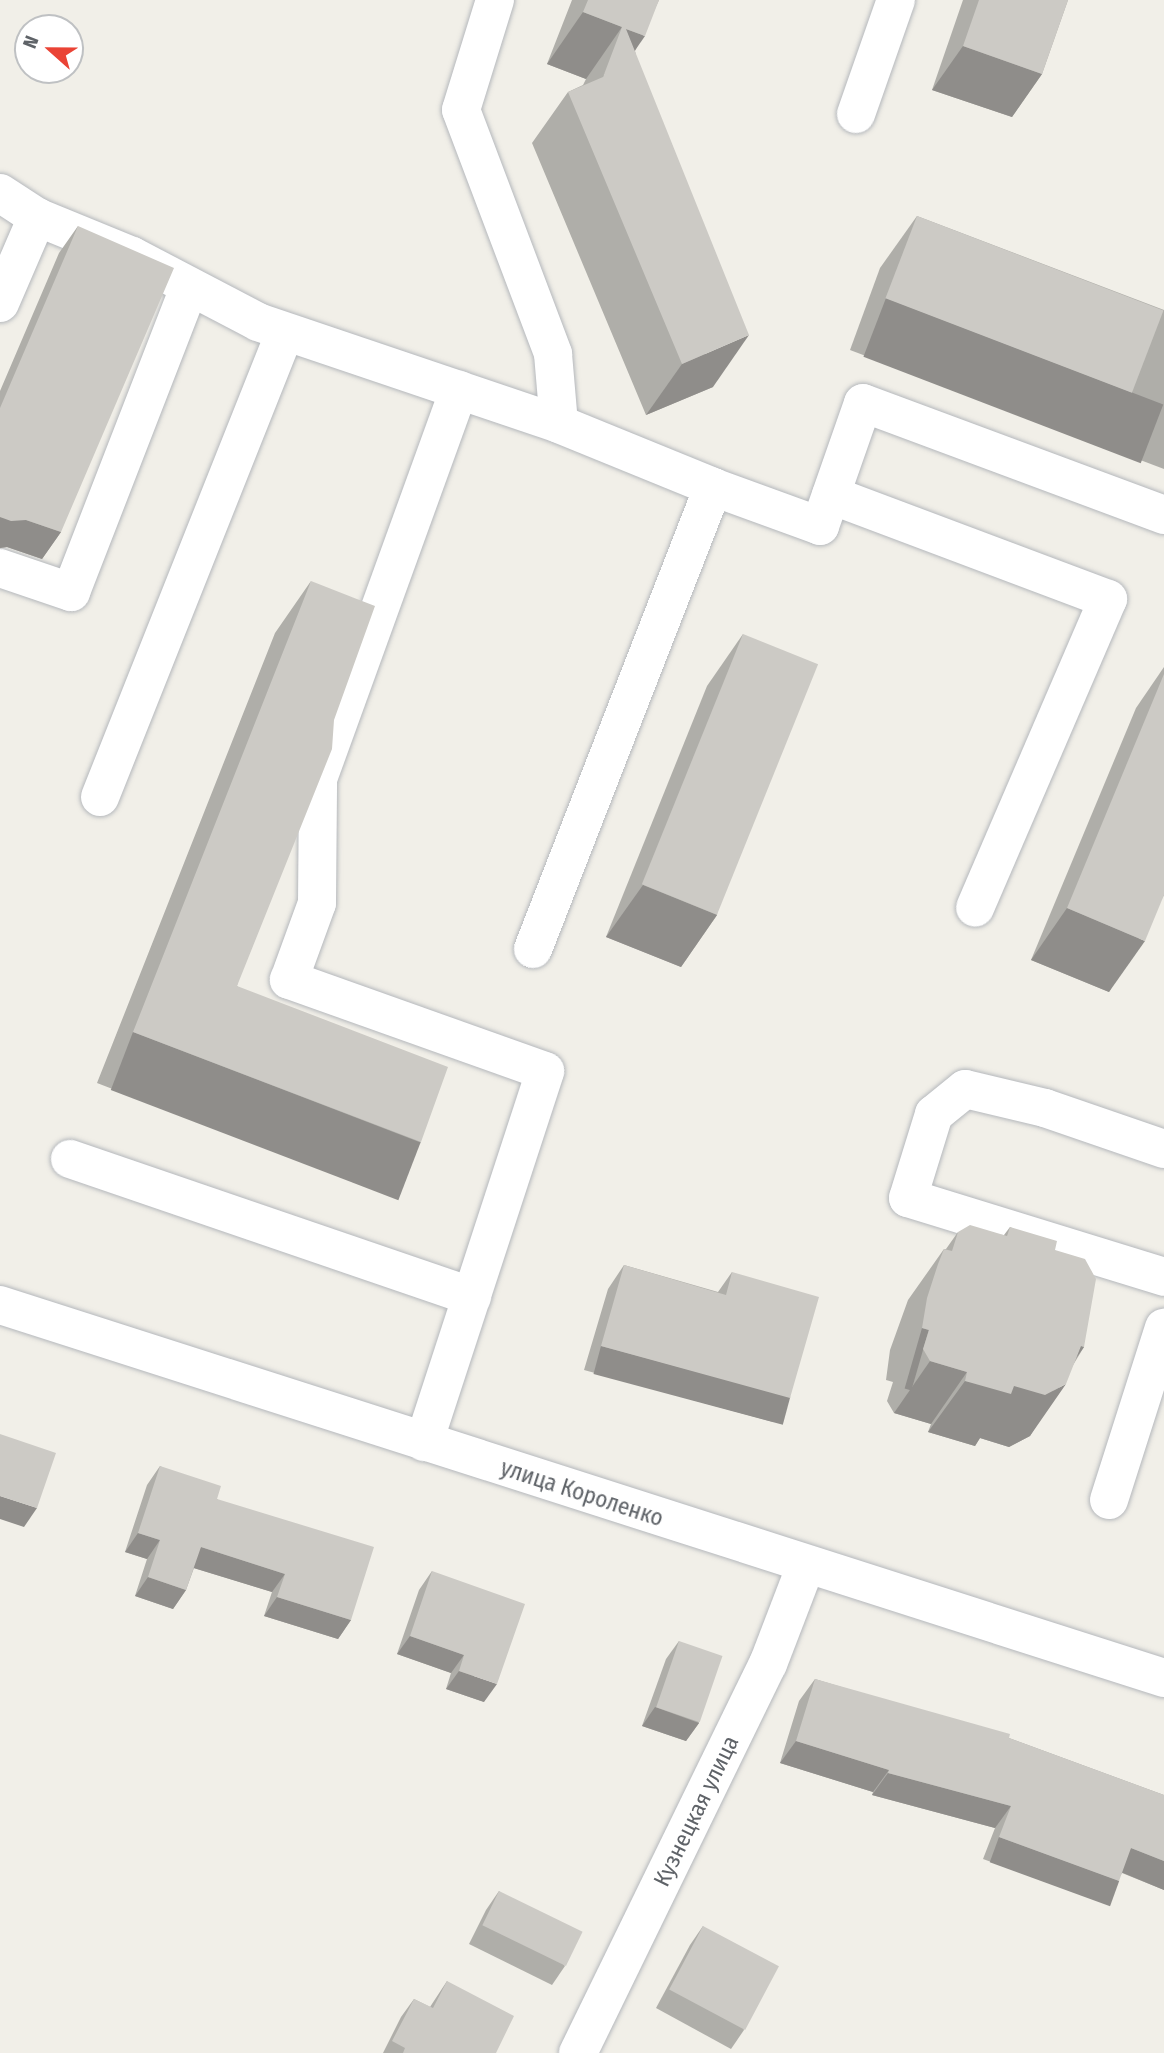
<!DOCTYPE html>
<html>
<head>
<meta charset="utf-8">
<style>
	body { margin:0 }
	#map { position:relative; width:1164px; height:2053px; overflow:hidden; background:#f1efe8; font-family:"Fira Sans Condensed",sans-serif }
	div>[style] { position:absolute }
	.roads { filter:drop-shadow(0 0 2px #b5b8bc) drop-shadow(0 0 2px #b5b8bc) }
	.minor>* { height:38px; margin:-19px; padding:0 19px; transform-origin:19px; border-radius:19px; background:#fff }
	.wall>* { inset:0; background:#afaea9 }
	.shaded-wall>* { inset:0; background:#8f8d8a; transform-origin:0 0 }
	.building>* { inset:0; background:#cccac5; transform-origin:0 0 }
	span { translate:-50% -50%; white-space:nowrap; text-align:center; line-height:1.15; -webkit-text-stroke:5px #fff; paint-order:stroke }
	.street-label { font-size:23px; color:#5f6368 }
	.north { position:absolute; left:14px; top:14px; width:70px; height:70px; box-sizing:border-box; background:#fff; border:2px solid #bfc1c3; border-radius:50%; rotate:291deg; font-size:19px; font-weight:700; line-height:28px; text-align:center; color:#5f6368 }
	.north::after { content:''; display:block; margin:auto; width:24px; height:32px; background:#ea4335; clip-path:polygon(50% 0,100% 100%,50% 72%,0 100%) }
</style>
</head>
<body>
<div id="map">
	<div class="roads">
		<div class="minor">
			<i style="left:495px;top:0;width:115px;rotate:107.2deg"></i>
			<i style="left:461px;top:110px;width:261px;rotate:69.3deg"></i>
			<i style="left:553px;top:354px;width:70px;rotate:85.1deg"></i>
			<i style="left:856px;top:114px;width:121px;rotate:-70.7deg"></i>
			<i style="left:0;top:193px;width:44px;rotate:33deg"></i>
			<i style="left:37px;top:217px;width:103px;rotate:22.3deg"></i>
			<i style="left:132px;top:256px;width:142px;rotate:27.6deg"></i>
			<i style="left:258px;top:322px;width:318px;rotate:18.7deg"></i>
			<i style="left:559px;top:424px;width:166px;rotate:22.2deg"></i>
			<i style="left:713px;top:487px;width:114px;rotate:20deg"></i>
			<i style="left:820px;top:526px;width:130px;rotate:-70.7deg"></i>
			<i style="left:863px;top:403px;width:321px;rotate:20.4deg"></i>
			<i style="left:0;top:303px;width:94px;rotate:-66.7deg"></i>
			<i style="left:831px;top:495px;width:296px;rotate:20.6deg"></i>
			<i style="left:1108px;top:599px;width:336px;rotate:113.3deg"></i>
			<i style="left:0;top:568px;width:75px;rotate:18.7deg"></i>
			<i style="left:71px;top:592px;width:326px;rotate:-68.8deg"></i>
			<i style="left:100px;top:797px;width:500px;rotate:-68.3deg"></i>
			<i style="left:533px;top:949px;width:496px;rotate:-68.7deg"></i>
			<i style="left:1164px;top:1149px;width:126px;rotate:-161deg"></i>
			<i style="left:1045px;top:1108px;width:82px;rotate:-166.6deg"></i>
			<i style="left:965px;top:1089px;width:40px;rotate:141deg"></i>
			<i style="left:934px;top:1114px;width:88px;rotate:107.2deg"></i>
			<i style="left:908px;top:1198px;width:268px;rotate:17.1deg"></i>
			<i style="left:70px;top:1159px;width:425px;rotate:18.9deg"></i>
			<i style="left:0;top:1305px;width:1222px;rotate:17.77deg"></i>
			<i style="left:424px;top:1442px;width:390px;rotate:-71.9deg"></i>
			<i style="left:545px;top:1071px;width:272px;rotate:-160.4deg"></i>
			<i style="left:289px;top:980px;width:82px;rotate:-70deg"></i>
			<i style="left:317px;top:903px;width:124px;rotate:-89.5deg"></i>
			<i style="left:318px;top:779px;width:414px;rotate:-70.1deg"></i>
			<i style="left:1109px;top:1500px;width:181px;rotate:-72.3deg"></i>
			<i style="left:578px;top:2053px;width:433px;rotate:-64deg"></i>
			<i style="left:768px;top:1664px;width:106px;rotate:-69deg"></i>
		</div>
	</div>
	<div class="wall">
		<i style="clip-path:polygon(572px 0,659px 0,635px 51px,713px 387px,646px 415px,532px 143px,568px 92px,583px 85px,586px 79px,547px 64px)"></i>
		<i style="clip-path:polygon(963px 0,1068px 0,1042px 74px,1012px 117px,932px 90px)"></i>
		<i style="clip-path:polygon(917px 216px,1164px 310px,1164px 469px,850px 350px,880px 268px)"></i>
		<i style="clip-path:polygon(78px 226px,61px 532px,42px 559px,7px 547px,0 548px,0 391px,59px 253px)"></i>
		<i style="clip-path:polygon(311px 581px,237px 986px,421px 1142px,385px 1194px,97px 1083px,275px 633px)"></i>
		<i style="clip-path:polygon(743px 634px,717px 915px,681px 967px,606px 937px,707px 686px)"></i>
		<i style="clip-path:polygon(1164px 667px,1164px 895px,1109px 992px,1031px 960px,1136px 708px)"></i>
		<i style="clip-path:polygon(1010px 1227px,1055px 1250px,1084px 1347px,1030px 1436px,1009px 1447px,980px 1438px,975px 1446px,928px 1432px,931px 1424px,894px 1413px,887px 1401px,893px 1382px,886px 1380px,890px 1350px,908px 1300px,944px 1249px,946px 1249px,958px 1232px,1004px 1235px)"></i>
		<i style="clip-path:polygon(624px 1265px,718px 1292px,732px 1272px,773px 1422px,584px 1370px,608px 1289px)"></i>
		<i style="clip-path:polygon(160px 1466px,217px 1499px,351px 1620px,338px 1639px,264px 1616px,272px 1592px,194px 1568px,186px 1590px,173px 1609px,135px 1596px,147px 1559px,125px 1552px,147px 1485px)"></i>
		<i style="clip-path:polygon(432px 1571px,484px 1702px,446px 1689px,451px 1673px,397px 1654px,419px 1590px)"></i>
		<i style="clip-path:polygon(679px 1641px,699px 1723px,686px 1741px,642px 1726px,666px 1659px)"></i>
		<i style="clip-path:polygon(815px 1679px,1009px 1738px,1164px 1795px,1164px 1890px,1122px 1873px,1104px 1903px,983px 1859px,995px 1828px,872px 1795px,873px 1792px,780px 1763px,799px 1701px)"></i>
		<i style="clip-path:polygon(499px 1891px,565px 1966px,552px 1985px,469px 1944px,486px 1910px)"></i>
		<i style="clip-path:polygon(703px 1926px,744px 2030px,731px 2049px,656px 2008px,690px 1945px)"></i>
		<i style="clip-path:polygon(447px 1981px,496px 2053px,383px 2053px,401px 2017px,414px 1999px,430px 2007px)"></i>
	</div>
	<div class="shaded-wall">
		<i style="clip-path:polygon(583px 12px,622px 27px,586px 79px,547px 64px)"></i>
		<i style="clip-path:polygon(626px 29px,645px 36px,609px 88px,603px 77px)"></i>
		<i style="clip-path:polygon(963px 46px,1042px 74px,1012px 117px,932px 90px)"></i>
		<i style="left:886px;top:298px;width:297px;height:63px;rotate:21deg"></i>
		<i style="clip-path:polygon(749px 335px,713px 387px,646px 415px,682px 364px)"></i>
		<i style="clip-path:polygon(0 517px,26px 520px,61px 532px,42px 559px,7px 547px,0 548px)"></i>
		<i style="clip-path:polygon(643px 885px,717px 915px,681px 967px,606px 937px)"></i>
		<i style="clip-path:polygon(1067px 908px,1145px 941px,1109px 992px,1031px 960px)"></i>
		<i style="left:133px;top:1032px;width:308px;height:62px;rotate:21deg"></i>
		<i style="left:922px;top:1328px;width:7px;height:63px;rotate:16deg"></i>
		<i style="left:601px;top:1346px;width:196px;height:29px;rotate:15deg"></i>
		<i style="clip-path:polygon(1081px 1346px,1084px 1347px,1053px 1391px,1066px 1384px,1030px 1436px,1009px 1447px,980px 1438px,975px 1446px,928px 1432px,965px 1381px,1014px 1386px)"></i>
		<i style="clip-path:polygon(930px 1361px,967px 1372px,931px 1424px,894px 1413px)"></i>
		<i style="clip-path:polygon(0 1496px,37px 1508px,24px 1527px,0 1519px)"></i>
		<i style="clip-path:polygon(138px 1533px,160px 1540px,147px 1559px,125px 1552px)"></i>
		<i style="clip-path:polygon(201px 1547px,285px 1574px,272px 1592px,187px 1566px)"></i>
		<i style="clip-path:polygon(148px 1577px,186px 1590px,173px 1609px,135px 1596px)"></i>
		<i style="clip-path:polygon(277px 1597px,351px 1620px,338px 1639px,264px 1616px)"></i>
		<i style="clip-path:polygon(410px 1636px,464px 1655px,451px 1673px,397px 1654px)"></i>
		<i style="clip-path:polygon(459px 1671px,497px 1684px,484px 1702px,446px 1689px)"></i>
		<i style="clip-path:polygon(655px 1707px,699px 1723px,686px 1741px,642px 1726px)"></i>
		<i style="clip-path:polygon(796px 1741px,889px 1770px,873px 1792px,780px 1763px)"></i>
		<i style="clip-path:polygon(888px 1773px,1011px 1806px,995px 1828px,872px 1795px)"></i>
		<i style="left:999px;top:1837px;width:128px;height:27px;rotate:20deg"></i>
		<i style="clip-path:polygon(1131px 1848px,1164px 1861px,1164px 1890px,1116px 1870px)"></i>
	</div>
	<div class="building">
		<i style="clip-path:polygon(588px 0,659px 0,645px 36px,626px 29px,749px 335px,682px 364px,568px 92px,603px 77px,622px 27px,583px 12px)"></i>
		<i style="clip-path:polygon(979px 0,1068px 0,1042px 74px,963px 46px)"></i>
		<i style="left:917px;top:216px;width:264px;height:88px;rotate:21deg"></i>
		<i style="clip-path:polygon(78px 226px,174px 268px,61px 532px,26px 520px,11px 521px,0 517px,0 408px)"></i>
		<i style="clip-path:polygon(311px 581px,375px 606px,334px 720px,332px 749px,237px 986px,448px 1067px,421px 1142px,133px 1032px)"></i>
		<i style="left:743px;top:634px;width:81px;height:270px;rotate:22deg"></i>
		<i style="clip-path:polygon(1164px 674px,1164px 895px,1145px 941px,1067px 908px)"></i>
		<i style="clip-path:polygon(970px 1225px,1007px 1236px,1010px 1227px,1057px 1241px,1055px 1250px,1085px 1259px,1096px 1279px,1084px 1347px,1081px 1346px,1066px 1384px,1045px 1395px,1014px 1386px,1011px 1394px,965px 1381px,967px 1372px,930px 1361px,923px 1349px,929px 1330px,922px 1328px,927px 1298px,938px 1264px,944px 1249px,952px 1251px,958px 1232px)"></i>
		<i style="clip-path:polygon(624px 1265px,726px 1295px,732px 1272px,819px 1297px,790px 1398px,601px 1346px)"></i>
		<i style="clip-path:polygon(0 1434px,56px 1453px,37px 1508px,0 1496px)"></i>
		<i style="clip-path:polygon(160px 1466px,221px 1486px,217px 1499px,374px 1547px,351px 1620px,277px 1597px,285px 1574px,201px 1547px,186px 1590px,148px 1577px,160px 1540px,138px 1533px)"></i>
		<i style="clip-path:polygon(432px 1571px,525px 1604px,497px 1684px,459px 1671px,464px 1655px,410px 1636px)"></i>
		<i style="left:679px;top:1641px;width:46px;height:70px;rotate:19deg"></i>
		<i style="clip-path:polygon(815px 1679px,1010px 1734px,1009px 1738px,1164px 1795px,1164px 1861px,1131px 1848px,1119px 1881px,999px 1837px,1011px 1806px,888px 1773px,889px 1770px,796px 1741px)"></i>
		<i style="left:499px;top:1891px;width:93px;height:38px;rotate:26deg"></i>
		<i style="left:703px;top:1926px;width:86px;height:72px;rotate:28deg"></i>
		<i style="clip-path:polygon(447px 1981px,514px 2016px,496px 2053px,403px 2053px,405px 2048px,392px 2041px,414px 1999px,433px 2008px)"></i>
	</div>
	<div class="street-label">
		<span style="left:582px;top:1493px;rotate:18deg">улица Короленко</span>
		<span style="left:696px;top:1811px;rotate:-64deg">Кузнецкая улица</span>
	</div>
	<div class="north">N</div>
</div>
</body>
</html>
